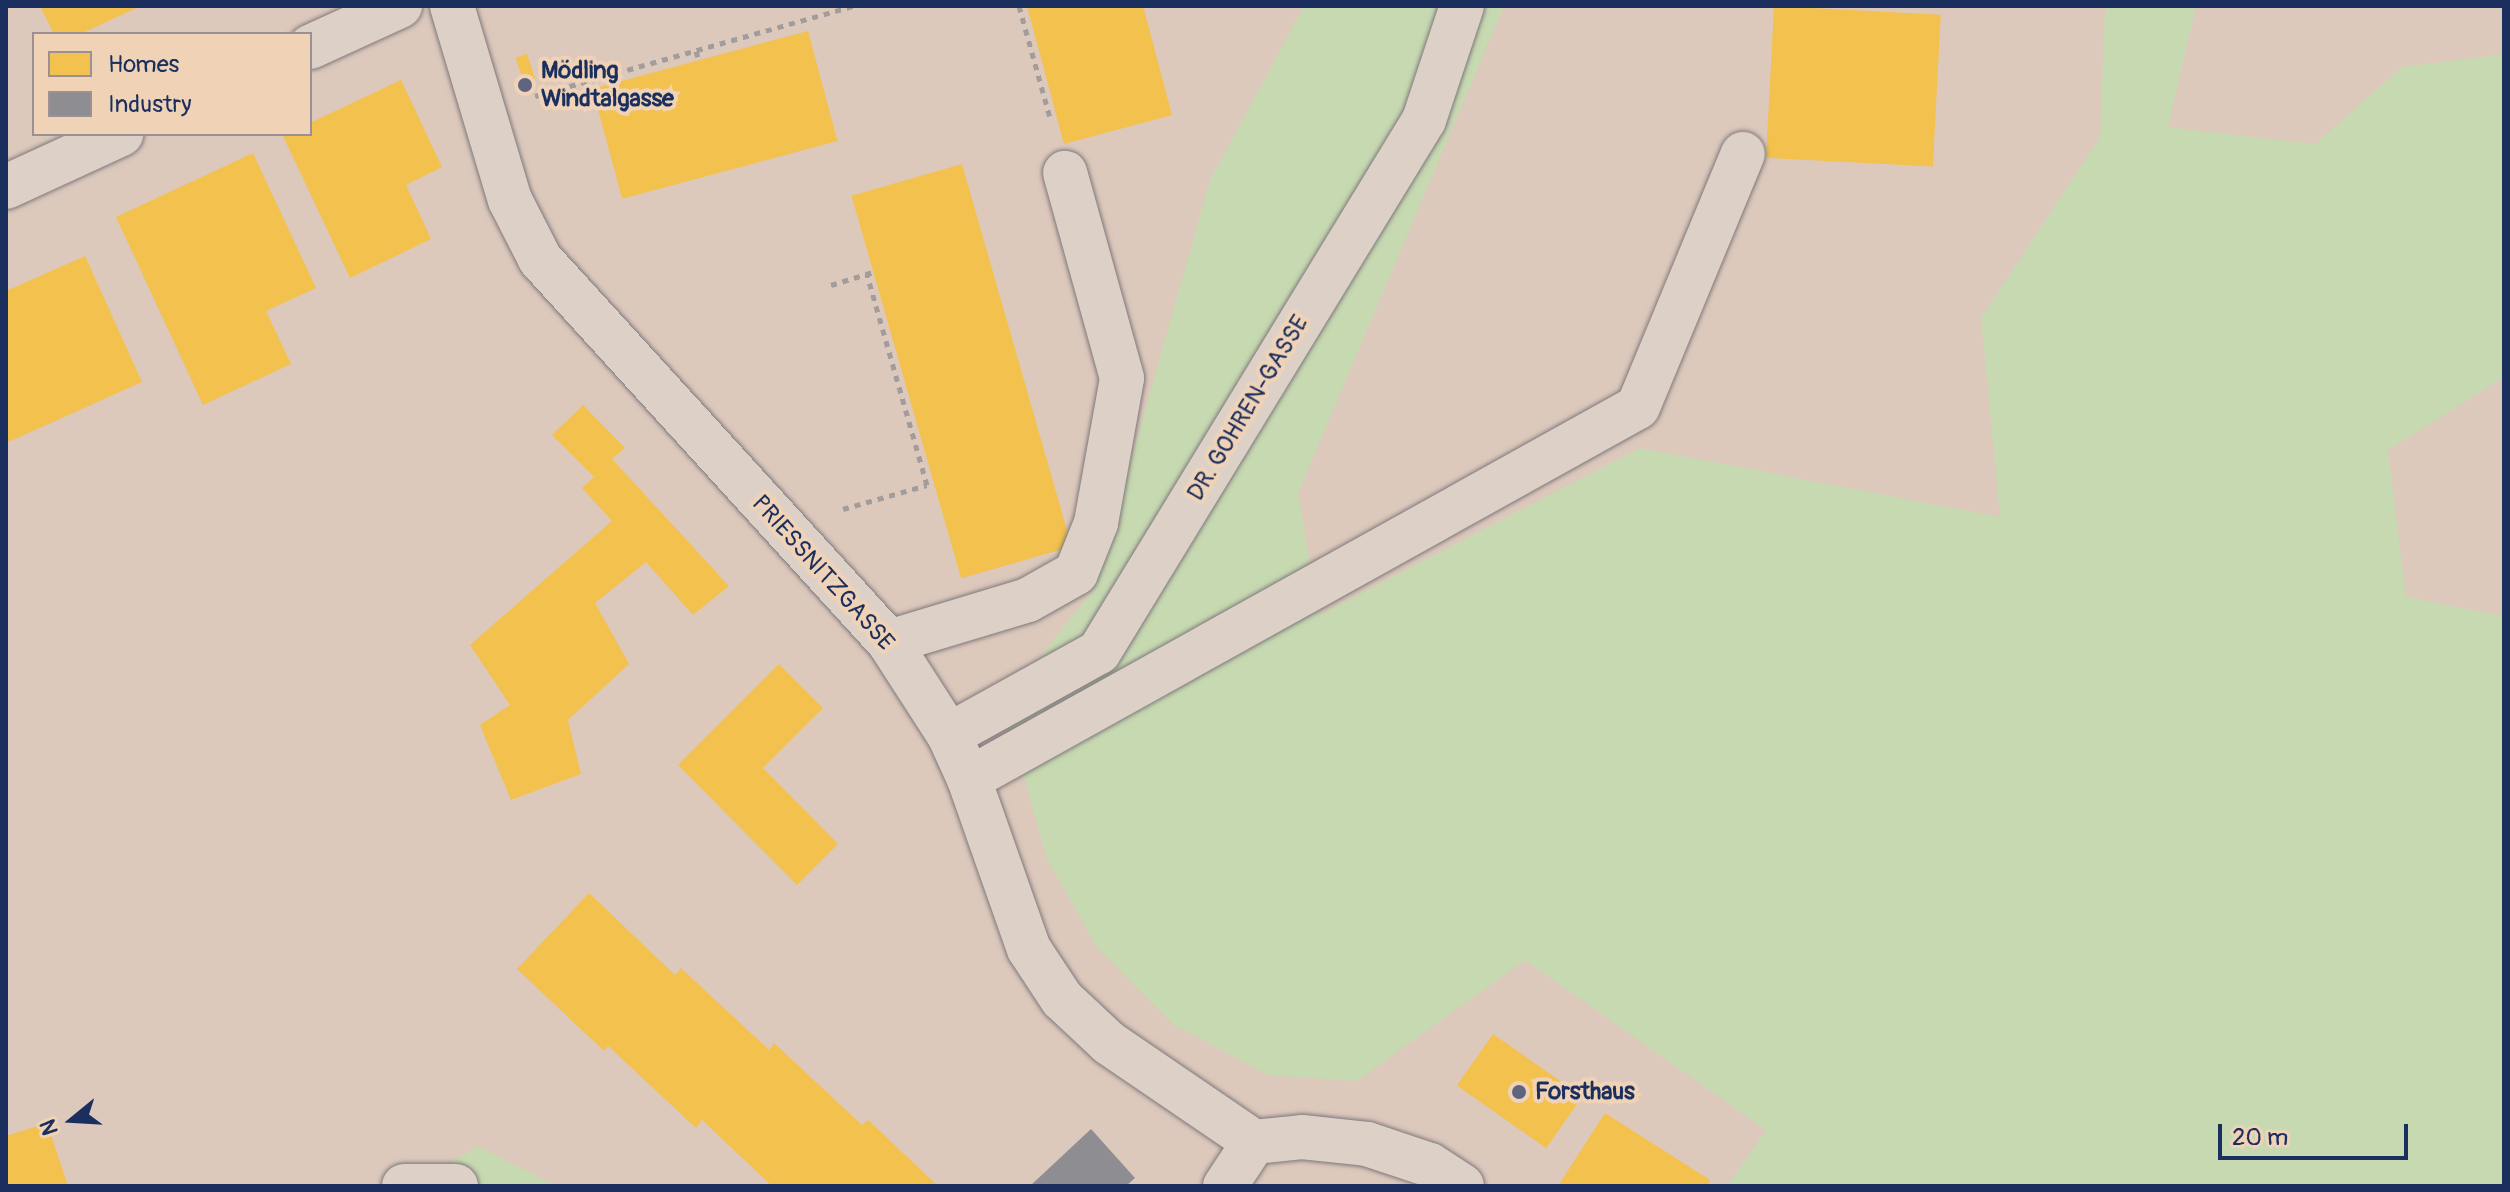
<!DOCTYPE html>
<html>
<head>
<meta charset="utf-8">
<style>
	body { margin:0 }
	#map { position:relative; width:2510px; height:1192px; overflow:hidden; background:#ddc8bc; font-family:Pangolin,sans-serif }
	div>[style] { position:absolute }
	.green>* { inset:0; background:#c7d9b1 }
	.homes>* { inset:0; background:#f2c14e; transform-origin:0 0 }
	.industry>* { inset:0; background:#8d8d92 }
	.path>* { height:5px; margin-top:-2.5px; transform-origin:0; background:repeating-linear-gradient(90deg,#a29c9b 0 6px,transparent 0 12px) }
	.roads { filter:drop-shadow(0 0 2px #7e797c) drop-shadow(0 0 2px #7e797c) }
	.minor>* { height:44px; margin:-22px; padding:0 22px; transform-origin:22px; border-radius:22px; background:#ddd1c7 }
	.dots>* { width:22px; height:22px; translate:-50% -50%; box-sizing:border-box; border:4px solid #f0d3b6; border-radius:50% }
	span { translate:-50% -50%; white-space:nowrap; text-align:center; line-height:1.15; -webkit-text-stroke:8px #f0d3b6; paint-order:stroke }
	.poi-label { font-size:24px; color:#1b2f5e; font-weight:700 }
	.left { translate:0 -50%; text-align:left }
	.street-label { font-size:24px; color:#1b2f5e }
	.frame { position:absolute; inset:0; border:8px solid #1b2f5e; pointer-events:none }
	.legend { position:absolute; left:32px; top:32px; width:280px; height:104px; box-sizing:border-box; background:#f0d3b6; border:2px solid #9b9193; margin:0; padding:10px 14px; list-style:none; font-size:24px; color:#1b2f5e }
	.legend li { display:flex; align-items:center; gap:16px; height:40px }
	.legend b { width:40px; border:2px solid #9b9193 }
	.north { position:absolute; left:32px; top:1080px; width:80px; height:80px; -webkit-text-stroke:6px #f0d3b6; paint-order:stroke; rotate:252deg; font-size:22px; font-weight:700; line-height:32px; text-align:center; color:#1b2f5e }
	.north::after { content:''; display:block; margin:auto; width:28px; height:36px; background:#1b2f5e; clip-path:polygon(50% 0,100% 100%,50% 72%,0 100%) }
	.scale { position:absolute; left:2218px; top:1124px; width:190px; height:36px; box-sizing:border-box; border:4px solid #1b2f5e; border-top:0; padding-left:10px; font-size:24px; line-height:28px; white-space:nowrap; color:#1b2f5e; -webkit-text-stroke:6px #f0d3b6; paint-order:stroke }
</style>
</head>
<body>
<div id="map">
	<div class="green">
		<i style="clip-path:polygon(1304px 6px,1504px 6px,1298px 493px,1319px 615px,1640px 448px,2000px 517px,1981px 318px,2100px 137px,2105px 6px,2196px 6px,2168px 127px,2315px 144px,2402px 67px,2504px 54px,2504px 377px,2388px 450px,2406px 597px,2504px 616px,2504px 1186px,1727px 1186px,1766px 1130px,1525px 960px,1357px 1081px,1268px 1075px,1174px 1025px,1096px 946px,1047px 859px,1022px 770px,999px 709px,1095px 587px,1210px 180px)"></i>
		<i style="clip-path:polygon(478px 1146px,557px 1186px,411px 1186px)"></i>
	</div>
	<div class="homes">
		<i style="clip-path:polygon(40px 6px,141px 6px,80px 34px,54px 34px)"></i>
		<i style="clip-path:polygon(1027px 6px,1143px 6px,1172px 115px,1064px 144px)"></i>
		<i style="left:1774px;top:6px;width:167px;height:152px;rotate:3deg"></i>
		<i style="left:808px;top:31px;width:114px;height:223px;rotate:75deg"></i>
		<i style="left:527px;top:54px;width:28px;height:12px;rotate:72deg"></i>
		<i style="clip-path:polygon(401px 80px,442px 167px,406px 185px,431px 239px,350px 278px,283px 136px,310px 134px,310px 123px)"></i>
		<i style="clip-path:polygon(253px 153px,316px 288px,266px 311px,291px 364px,203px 405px,116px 217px)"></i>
		<i style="left:962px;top:164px;width:398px;height:115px;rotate:74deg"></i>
		<i style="clip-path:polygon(85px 256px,142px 382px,6px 443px,6px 291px)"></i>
		<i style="clip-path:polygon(583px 405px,625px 448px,612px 459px,729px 586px,693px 615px,646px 562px,595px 603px,629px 664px,568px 720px,581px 774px,511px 800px,480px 725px,510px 705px,470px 645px,612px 521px,582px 488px,594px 477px,552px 435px)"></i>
		<i style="clip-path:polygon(779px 664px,823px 708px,763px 768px,838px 844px,797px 885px,678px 765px)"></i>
		<i style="clip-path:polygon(589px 893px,675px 975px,681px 968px,769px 1050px,774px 1043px,862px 1125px,868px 1120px,938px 1186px,772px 1186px,702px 1120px,696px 1128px,608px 1046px,604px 1051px,517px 969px)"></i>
		<i style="left:1493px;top:1034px;width:109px;height:63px;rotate:35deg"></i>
		<i style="clip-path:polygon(1605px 1113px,1710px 1180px,1707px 1186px,1558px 1186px)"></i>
		<i style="clip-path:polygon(47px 1123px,68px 1186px,6px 1186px,6px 1136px)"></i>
	</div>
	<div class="industry">
		<i style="clip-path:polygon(1091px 1129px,1135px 1178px,1126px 1186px,1030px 1186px)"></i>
	</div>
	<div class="path">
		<i style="left:1019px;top:6px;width:119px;rotate:74.5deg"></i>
		<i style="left:696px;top:51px;width:10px;rotate:73deg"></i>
		<i style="left:535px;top:96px;width:331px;rotate:-15.8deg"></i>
		<i style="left:831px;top:285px;width:44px;rotate:-17.2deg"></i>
		<i style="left:843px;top:509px;width:87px;rotate:-15.9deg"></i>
		<i style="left:927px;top:485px;width:219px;rotate:-105.9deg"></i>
	</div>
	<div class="roads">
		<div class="minor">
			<i style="left:452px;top:6px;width:202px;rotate:73.4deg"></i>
			<i style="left:510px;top:200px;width:66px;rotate:63deg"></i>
			<i style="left:540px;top:259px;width:518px;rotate:47.66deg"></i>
			<i style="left:889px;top:642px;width:111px;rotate:57.2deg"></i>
			<i style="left:949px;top:735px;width:48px;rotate:65.6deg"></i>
			<i style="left:969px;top:779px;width:180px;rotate:70.6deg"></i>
			<i style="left:1029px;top:949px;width:60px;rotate:56.6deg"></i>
			<i style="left:1062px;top:999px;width:64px;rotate:43.1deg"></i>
			<i style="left:1109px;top:1043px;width:176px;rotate:34.3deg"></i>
			<i style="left:310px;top:47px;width:99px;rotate:-24.5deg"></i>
			<i style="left:6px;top:187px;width:127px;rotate:-24.7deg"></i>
			<i style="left:889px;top:642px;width:145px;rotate:-16.8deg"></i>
			<i style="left:1028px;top:600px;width:55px;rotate:-29.4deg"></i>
			<i style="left:1076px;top:573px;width:54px;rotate:-68.2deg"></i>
			<i style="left:1096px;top:523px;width:147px;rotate:-79.8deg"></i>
			<i style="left:1122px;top:378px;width:213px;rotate:-105.5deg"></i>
			<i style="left:949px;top:735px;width:171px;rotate:-29deg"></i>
			<i style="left:1099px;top:652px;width:623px;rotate:-58.58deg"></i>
			<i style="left:1424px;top:120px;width:120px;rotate:-71.6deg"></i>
			<i style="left:969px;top:779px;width:765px;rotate:-29.08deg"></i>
			<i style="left:1638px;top:407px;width:274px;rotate:-67.5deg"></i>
			<i style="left:1254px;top:1142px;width:48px;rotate:-5.9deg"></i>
			<i style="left:1302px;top:1137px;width:65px;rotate:6.1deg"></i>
			<i style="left:1367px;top:1144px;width:66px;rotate:18.4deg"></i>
			<i style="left:1430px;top:1165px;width:38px;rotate:33deg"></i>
			<i style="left:404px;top:1186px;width:52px"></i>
			<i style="left:1225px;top:1186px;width:53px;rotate:-56.6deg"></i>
		</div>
	</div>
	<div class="dots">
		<i style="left:525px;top:85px;background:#5f657f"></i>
		<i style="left:1519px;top:1092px;background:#5f657f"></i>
	</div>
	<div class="poi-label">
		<span class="left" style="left:541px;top:85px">Mödling<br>Windtalgasse</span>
		<span class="left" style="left:1535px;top:1092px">Forsthaus</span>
	</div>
	<div class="street-label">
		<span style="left:1248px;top:408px;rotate:-59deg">DR. GOHREN-GASSE</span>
		<span style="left:823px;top:573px;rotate:48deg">PRIESSNITZGASSE</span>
	</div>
	<div class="frame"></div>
	<ul class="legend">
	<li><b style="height:22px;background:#f2c14e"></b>Homes</li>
	<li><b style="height:22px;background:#8d8d92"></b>Industry</li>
	</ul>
	<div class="north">N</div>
	<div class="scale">20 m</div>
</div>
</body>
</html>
